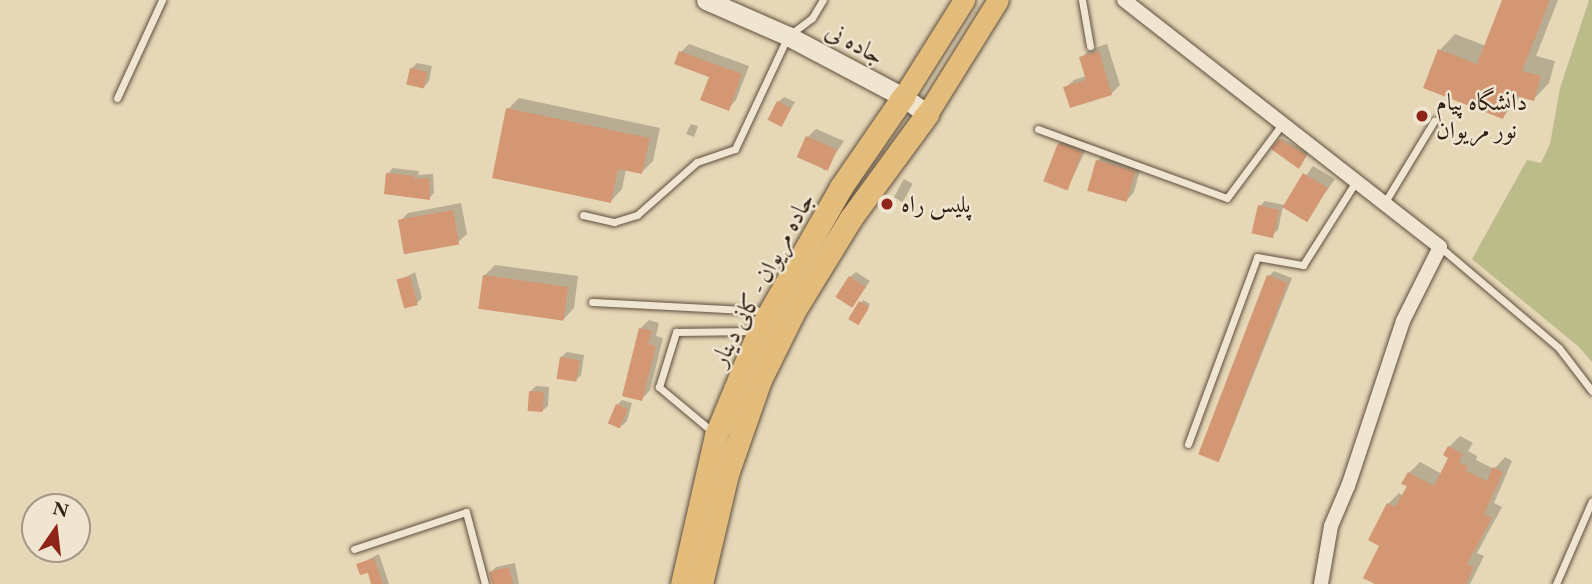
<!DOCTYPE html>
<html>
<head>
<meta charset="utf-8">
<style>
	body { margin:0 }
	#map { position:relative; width:1592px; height:584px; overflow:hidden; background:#e6d7b7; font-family:"EB Garamond",Amiri,serif }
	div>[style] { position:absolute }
	.green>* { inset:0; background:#bcbc8a }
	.shadow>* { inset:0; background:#0003; transform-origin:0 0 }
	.building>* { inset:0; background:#d39774; transform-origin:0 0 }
	.roads { filter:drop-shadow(0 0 2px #5e4e3d) drop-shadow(0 0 2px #5e4e3d) }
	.service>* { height:7px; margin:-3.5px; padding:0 3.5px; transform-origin:3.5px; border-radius:3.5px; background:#efe5d0 }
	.minor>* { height:14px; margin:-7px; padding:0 7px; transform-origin:7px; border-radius:7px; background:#efe5d0 }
	.secondary>* { height:19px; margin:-9.5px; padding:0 9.5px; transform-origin:9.5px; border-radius:9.5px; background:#efe5d0 }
	.primary>* { height:21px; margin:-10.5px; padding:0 10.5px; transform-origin:10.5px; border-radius:10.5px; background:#e3bc7c }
	.trunk>* { height:23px; margin:-11.5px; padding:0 11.5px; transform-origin:11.5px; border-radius:11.5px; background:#e3bc7c }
	.dots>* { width:19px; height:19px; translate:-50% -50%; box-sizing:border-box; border:4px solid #efe5d0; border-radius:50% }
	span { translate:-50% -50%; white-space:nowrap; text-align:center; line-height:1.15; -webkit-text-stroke:5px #efe5d0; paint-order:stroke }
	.street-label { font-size:24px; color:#312014 }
	.poi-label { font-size:24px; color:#312014 }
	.left { translate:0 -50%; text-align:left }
	.north { position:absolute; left:21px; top:493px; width:70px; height:70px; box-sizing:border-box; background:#efe5d0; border:2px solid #a39685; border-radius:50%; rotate:14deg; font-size:19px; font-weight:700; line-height:28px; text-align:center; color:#312014 }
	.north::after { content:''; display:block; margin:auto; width:24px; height:32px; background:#8f2418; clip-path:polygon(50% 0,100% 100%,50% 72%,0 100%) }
</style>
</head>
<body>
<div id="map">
	<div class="green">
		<i style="clip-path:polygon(1589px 0,1592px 0,1592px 362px,1579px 347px,1472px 259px,1527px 160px,1541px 163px,1550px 144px,1560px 88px)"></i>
	</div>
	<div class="shadow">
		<i style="clip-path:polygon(1504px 0,1558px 0,1536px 56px,1555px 61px,1549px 83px,1534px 99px,1521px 95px,1503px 117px,1440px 50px,1455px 34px,1486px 46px)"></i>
		<i style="clip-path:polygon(689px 44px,749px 66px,736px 100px,728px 109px,711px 76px,681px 52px)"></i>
		<i style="clip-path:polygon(1107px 44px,1120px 85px,1111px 94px,1065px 88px,1074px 80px,1086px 76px,1081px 58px,1089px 50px)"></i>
		<i style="clip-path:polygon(417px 63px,432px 66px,429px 81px,424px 87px,411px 69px)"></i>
		<i style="clip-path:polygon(784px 97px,795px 102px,782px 124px,778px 102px)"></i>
		<i style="clip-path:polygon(519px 98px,660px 128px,653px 161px,642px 172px,626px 169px,622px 189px,611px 201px,508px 109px)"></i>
		<i style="clip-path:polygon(691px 124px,698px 126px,694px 137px,686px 134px)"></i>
		<i style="clip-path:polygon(816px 129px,844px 141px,824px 171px,808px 137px)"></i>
		<i style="clip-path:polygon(1068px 135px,1089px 143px,1071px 181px,1062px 189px,1059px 144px)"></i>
		<i style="clip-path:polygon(1282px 138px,1308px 153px,1300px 164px,1280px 140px)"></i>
		<i style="clip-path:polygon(1106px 152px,1142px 163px,1134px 192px,1126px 201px,1098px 161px)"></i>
		<i style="clip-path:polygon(1313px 166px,1335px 179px,1306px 220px,1283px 206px,1278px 230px,1272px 235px,1260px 206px,1265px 201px,1285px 205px)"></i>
		<i style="clip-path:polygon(393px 168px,419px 171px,418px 175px,433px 174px,434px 193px,429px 198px,388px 173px)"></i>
		<i style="left:904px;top:179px;width:10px;height:21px;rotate:29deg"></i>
		<i style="clip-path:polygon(461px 203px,467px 234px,458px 242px,400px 221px,408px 213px)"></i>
		<i style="clip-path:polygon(495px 265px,578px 276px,574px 308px,563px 320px,484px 276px)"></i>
		<i style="clip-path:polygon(1274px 271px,1292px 278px,1222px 454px,1216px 460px,1269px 276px)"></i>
		<i style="clip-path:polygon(415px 272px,422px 298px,417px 303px,399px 281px)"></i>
		<i style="clip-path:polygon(856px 272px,870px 281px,853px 306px,850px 277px)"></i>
		<i style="clip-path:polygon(863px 300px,870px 304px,860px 321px,850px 319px)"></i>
		<i style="clip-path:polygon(649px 320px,659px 323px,656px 336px,663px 338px,650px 390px,642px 399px,640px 329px)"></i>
		<i style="clip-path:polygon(567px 352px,584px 355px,581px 375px,575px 381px,561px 357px)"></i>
		<i style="clip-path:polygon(536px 386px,549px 387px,548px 406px,542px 411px,530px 392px)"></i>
		<i style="clip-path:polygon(622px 400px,632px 403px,627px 421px,622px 426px,617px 405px)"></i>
		<i style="clip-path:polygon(1460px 436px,1473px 443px,1468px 451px,1477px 456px,1476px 460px,1494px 469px,1505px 457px,1512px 461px,1494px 503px,1502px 507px,1477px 553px,1484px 556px,1470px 584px,1373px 584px,1388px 504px,1399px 493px,1403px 496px,1409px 485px,1409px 473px,1420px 462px,1442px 474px,1451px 457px,1449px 447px)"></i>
		<i style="clip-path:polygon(379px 554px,389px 584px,373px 584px,369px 571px,358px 565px)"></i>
		<i style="clip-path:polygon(515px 563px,519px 584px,493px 584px,491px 572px,496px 567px)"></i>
	</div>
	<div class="building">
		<i style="clip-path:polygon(1502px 0,1550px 0,1522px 71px,1541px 76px,1534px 101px,1513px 95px,1503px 119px,1423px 88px,1438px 49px,1477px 64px)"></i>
		<i style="clip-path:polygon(679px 51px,742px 74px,729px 111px,700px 100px,709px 77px,674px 64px)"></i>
		<i style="clip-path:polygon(1099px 51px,1112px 95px,1070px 108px,1063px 87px,1086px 80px,1079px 57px)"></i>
		<i style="left:410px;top:68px;width:18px;height:17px;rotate:13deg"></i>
		<i style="left:777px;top:101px;width:16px;height:21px;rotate:27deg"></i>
		<i style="clip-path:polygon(506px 108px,650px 138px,642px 174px,618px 169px,611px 203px,492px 178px)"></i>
		<i style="left:806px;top:136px;width:34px;height:23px;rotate:24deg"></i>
		<i style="clip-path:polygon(1279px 139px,1307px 155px,1299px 169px,1271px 149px)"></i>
		<i style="left:1058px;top:143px;width:26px;height:41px;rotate:21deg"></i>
		<i style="left:1096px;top:160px;width:41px;height:32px;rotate:16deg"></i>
		<i style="clip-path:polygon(386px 173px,414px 176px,414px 179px,429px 178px,430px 200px,384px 194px)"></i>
		<i style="left:1303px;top:173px;width:29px;height:40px;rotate:31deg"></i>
		<i style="left:1258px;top:205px;width:22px;height:29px;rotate:13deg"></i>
		<i style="left:453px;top:210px;width:35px;height:56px;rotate:80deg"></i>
		<i style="left:483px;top:275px;width:86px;height:34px;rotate:8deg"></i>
		<i style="left:1267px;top:275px;width:22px;height:192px;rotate:21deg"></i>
		<i style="left:410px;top:276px;width:30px;height:14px;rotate:75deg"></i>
		<i style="left:849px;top:276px;width:20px;height:25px;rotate:33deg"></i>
		<i style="left:859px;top:301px;width:12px;height:21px;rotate:31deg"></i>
		<i style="clip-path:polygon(639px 328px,652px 331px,648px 344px,656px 346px,642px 401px,622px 396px)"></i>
		<i style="left:560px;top:357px;width:20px;height:22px;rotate:9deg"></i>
		<i style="left:529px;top:391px;width:15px;height:20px;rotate:4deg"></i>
		<i style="left:616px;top:404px;width:13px;height:21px;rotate:23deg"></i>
		<i style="clip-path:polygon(1448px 446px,1463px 454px,1459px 462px,1468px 467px,1466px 471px,1487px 481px,1493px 467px,1503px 472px,1484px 514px,1492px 518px,1467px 564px,1474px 567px,1466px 584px,1375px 584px,1363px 578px,1379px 546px,1368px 540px,1387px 503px,1395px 507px,1407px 486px,1401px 484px,1408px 472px,1434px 486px,1448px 458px,1443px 455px)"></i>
		<i style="clip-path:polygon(374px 558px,383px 584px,371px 584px,368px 573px,360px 575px,356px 564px)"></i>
		<i style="clip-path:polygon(509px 567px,513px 584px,492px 584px,489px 572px)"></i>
	</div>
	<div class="roads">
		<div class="service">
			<i style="left:1082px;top:0;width:47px;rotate:80.1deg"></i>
			<i style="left:117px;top:98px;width:108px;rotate:-65.3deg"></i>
			<i style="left:1038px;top:129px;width:201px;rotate:20.1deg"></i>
			<i style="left:1227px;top:198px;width:94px;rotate:-53.3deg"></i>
			<i style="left:1385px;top:202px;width:95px;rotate:-58.8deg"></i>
			<i style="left:583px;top:215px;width:32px;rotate:13deg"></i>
			<i style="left:614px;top:222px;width:24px;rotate:-17deg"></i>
			<i style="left:637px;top:215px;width:80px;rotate:-41.5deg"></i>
			<i style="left:697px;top:162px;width:40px;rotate:-18.9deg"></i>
			<i style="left:735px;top:149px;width:125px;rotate:-64.9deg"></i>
			<i style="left:788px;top:36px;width:30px;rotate:-37deg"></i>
			<i style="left:812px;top:18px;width:21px;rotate:-59deg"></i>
			<i style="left:1440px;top:247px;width:156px;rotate:40.3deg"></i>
			<i style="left:1559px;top:348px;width:54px;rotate:52.5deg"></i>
			<i style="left:592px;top:302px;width:173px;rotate:3deg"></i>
			<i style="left:714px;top:433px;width:72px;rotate:-140.1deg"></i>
			<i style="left:659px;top:387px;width:58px;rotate:-72.8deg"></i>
			<i style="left:676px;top:332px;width:79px;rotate:-0.7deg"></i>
			<i style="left:1188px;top:444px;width:199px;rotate:-69.7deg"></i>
			<i style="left:1257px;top:257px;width:47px;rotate:9.9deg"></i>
			<i style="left:1303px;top:265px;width:101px;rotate:-57.6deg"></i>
			<i style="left:354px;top:549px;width:118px;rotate:-18.3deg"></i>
			<i style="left:466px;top:512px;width:74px;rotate:75.2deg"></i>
			<i style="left:1556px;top:584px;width:90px;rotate:-66.6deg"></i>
		</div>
		<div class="minor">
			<i style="left:1124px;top:0;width:401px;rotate:38deg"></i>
			<i style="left:1440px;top:247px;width:83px;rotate:116.6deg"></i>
			<i style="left:1403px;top:321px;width:174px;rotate:108.4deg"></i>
			<i style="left:1348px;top:486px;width:43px;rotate:113deg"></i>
			<i style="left:1331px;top:526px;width:59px;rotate:99.8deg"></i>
		</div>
		<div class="secondary">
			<i style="left:706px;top:0;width:90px;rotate:23.7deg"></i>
			<i style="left:788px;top:36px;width:130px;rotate:27.9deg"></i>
			<i style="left:903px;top:97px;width:29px;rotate:35deg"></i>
		</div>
		<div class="primary">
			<i style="left:903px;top:97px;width:115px;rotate:-57.8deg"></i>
			<i style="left:927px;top:114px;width:134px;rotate:-58.1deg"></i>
		</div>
		<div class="trunk">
			<i style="left:682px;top:584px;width:153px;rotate:-77.1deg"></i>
			<i style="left:716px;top:435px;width:113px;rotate:-67.5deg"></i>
			<i style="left:759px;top:331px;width:166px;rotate:-60.3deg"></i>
			<i style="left:841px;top:187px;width:109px;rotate:-55.4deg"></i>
			<i style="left:701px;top:584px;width:113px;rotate:-76.7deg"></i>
			<i style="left:727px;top:474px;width:100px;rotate:-70.7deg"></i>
			<i style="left:760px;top:380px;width:77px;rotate:-63.8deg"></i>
			<i style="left:794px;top:311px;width:109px;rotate:-58.5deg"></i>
			<i style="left:851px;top:218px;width:129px;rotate:-53.8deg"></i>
		</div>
	</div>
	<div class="dots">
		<i style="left:1422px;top:116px;background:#8f2418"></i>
		<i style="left:887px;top:204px;background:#8f2418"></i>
	</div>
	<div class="street-label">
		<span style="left:855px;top:43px;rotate:28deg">جاده نی</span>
		<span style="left:762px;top:279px;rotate:-62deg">جاده مریوان - کانی دینار</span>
	</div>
	<div class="poi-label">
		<span class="left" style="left:1436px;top:116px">دانشگاه پیام<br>نور مریوان</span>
		<span class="left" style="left:901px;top:204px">پلیس راه</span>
	</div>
	<div class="north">N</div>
</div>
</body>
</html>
